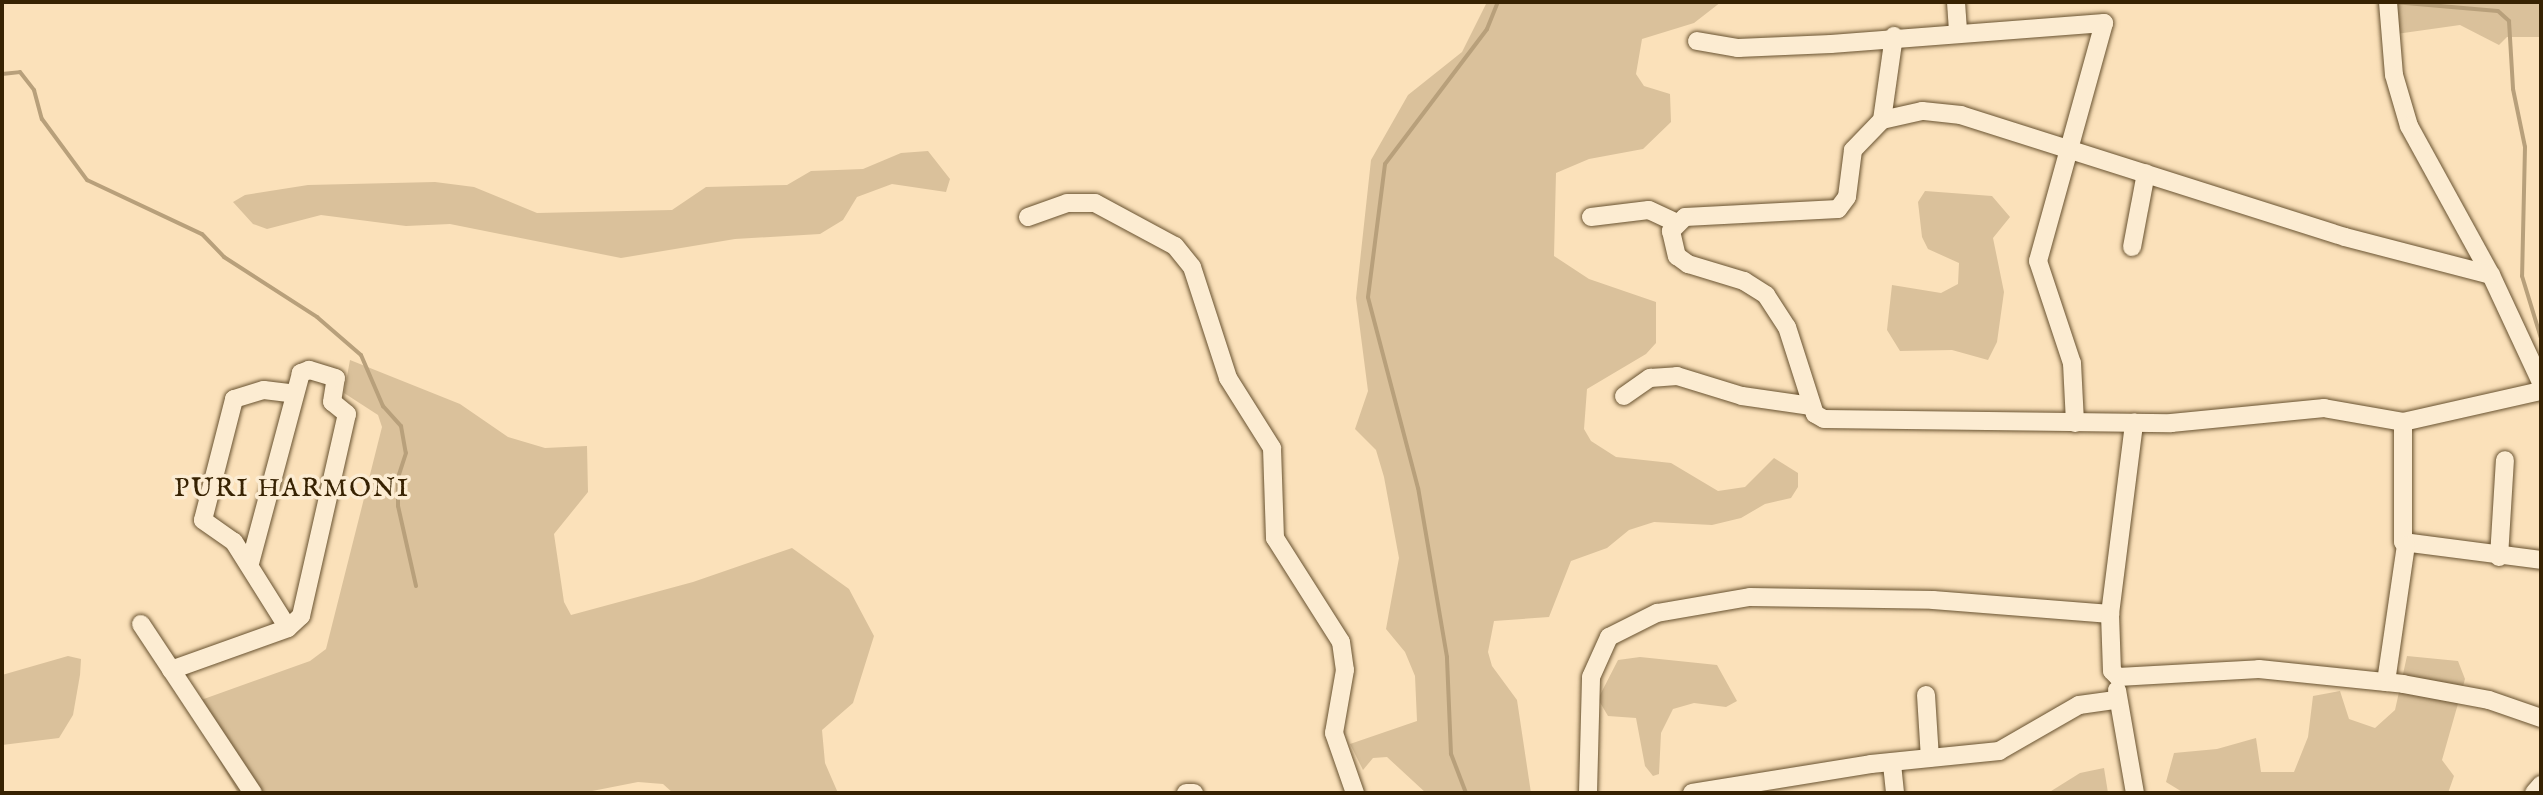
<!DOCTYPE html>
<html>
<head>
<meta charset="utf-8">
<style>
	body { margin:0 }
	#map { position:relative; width:2543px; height:795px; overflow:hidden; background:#fbe1ba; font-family:"IM FELL English",serif }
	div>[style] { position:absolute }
	.green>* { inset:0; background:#dac19b }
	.stream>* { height:4px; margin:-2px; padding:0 2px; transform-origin:2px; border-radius:2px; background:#b8a07b }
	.roads { filter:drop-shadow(0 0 2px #685230) drop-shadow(0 0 2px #685230) }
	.minor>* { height:18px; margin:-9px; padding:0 9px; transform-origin:9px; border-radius:9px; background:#fcecd2 }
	span { translate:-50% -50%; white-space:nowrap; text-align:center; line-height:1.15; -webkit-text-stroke:7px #fcecd2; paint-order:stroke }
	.neighbourhood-label { font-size:26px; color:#372202; letter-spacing:2px }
	.frame { position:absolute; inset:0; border:4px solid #372202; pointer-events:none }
</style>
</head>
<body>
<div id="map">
	<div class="green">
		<i style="clip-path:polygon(1487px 2px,1721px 2px,1694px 23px,1642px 39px,1636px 74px,1644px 86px,1670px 94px,1671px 122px,1643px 149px,1589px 159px,1556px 173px,1554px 256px,1589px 279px,1656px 302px,1656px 343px,1646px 354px,1587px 389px,1584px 429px,1591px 441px,1616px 457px,1671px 463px,1718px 491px,1745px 487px,1774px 458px,1798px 473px,1798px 487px,1791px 498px,1765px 504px,1741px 518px,1712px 525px,1654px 522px,1629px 530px,1607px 548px,1571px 561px,1549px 617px,1494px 621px,1488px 652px,1492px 666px,1517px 700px,1531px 793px,1426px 793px,1387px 757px,1373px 758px,1363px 770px,1350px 744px,1417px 721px,1415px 676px,1405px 652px,1386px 629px,1399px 558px,1384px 477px,1376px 450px,1355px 429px,1368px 391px,1356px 298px,1371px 160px,1408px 95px,1462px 52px)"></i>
		<i style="clip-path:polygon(2383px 2px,2541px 2px,2541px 37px,2507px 37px,2499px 45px,2460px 25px,2382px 36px)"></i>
		<i style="clip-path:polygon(928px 151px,950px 179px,946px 192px,892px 184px,857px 197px,843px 220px,820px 234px,735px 239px,621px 258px,450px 224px,406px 226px,321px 215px,267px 229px,253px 224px,233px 202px,245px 195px,308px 185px,435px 182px,474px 187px,537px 213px,672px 210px,706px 187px,787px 185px,811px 171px,863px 169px,901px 153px)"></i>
		<i style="clip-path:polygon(1925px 191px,1992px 196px,2010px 217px,1993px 238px,2004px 292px,1997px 342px,1988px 360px,1952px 350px,1900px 351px,1887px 330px,1892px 285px,1941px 293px,1958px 284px,1959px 263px,1928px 249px,1922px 237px,1918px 202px)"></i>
		<i style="clip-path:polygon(350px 360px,460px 404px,508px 437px,545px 448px,587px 446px,588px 492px,554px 534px,564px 602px,571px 615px,693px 582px,792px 548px,849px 589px,874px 636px,853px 703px,822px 730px,825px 763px,838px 793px,673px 793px,663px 784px,638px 782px,582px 793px,238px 793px,198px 724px,201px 700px,310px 661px,326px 649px,382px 427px,378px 415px,344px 393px)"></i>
		<i style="clip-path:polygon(68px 656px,81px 659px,80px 675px,73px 715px,59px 738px,2px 745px,2px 675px)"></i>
		<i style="clip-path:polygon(2407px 656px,2458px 661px,2465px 679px,2442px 760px,2454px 776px,2448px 793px,2184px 793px,2166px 782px,2174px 753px,2217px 749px,2256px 738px,2261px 772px,2294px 772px,2308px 737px,2313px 696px,2340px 691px,2349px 719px,2375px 728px,2395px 710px)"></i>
		<i style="clip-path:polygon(1640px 657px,1717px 665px,1737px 701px,1726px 707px,1694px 703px,1673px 709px,1661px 733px,1659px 774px,1653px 776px,1645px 766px,1636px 718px,1608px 716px,1598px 699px,1618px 660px)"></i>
		<i style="clip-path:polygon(2104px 768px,2108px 793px,2048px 793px,2080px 773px)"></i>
	</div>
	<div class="stream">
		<i style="left:2370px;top:2px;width:11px"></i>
		<i style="left:2394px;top:2px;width:104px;rotate:4.9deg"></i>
		<i style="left:2498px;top:11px;width:15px;rotate:42deg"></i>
		<i style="left:2509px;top:21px;width:68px;rotate:86.6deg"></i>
		<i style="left:2513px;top:89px;width:59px;rotate:78.3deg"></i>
		<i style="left:2525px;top:147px;width:129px;rotate:91.3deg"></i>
		<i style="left:2522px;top:276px;width:65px;rotate:73deg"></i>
		<i style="left:2px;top:74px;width:18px;rotate:-6deg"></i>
		<i style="left:20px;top:72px;width:23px;rotate:52deg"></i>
		<i style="left:34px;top:90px;width:30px;rotate:75deg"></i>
		<i style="left:42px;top:119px;width:76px;rotate:53.6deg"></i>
		<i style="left:87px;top:180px;width:127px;rotate:25.2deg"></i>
		<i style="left:202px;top:234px;width:32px;rotate:46deg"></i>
		<i style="left:224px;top:257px;width:111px;rotate:32.8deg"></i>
		<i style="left:317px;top:317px;width:58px;rotate:40.8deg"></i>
		<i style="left:361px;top:355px;width:56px;rotate:66.7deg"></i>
		<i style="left:383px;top:406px;width:27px;rotate:48deg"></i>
		<i style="left:401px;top:426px;width:27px;rotate:80deg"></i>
		<i style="left:406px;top:453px;width:26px;rotate:108deg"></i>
		<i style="left:398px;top:478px;width:28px;rotate:90deg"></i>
		<i style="left:398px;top:506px;width:82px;rotate:77.3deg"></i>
		<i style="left:1466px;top:793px;width:42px;rotate:-111deg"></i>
		<i style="left:1451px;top:754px;width:97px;rotate:-92.4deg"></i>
		<i style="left:1447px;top:657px;width:171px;rotate:-99.7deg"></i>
		<i style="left:1418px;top:488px;width:197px;rotate:-104.7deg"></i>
		<i style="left:1368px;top:297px;width:134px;rotate:-82.7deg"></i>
		<i style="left:1385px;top:164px;width:169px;rotate:-52.9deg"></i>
		<i style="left:1487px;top:29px;width:29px;rotate:-68deg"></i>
	</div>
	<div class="roads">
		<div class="minor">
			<i style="left:1956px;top:2px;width:31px;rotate:86deg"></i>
			<i style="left:2388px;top:2px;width:73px;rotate:85.3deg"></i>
			<i style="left:2394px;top:75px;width:53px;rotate:73.6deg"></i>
			<i style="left:2409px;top:126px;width:170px;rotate:61.2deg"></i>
			<i style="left:2491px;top:275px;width:118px;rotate:65deg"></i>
			<i style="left:1697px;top:41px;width:42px;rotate:9.7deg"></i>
			<i style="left:1738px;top:48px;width:93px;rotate:-2.5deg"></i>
			<i style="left:1831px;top:44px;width:274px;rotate:-4.4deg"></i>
			<i style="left:2104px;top:23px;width:247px;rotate:105.5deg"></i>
			<i style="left:2038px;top:261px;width:108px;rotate:71.6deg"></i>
			<i style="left:2072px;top:363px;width:60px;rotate:87.1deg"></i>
			<i style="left:1882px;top:120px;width:85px;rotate:-81.9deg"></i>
			<i style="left:1028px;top:217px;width:41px;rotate:-19.7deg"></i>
			<i style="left:1067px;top:203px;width:28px"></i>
			<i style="left:1095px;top:203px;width:91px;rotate:28.3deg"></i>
			<i style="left:1175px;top:246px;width:27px;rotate:51deg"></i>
			<i style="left:1192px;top:267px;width:117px;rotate:72deg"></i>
			<i style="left:1228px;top:378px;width:83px;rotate:57.8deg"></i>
			<i style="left:1272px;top:448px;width:90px;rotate:88.1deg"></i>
			<i style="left:1275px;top:538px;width:123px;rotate:57.6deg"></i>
			<i style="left:1341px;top:642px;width:28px;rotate:82deg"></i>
			<i style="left:1345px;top:670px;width:64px;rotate:99.9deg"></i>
			<i style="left:1334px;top:733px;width:64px;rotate:70.7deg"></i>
			<i style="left:1591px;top:217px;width:58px;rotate:-6.9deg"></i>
			<i style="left:1649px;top:210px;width:29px;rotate:25deg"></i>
			<i style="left:2132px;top:247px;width:75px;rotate:-79.3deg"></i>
			<i style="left:2491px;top:275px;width:151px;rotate:-165.4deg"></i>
			<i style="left:2345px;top:237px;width:403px;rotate:-162.4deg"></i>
			<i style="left:1961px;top:115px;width:39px;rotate:-174deg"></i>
			<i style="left:1922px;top:111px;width:41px;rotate:167.3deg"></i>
			<i style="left:1882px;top:120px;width:42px;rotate:134deg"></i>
			<i style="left:1853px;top:150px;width:47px;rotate:97.3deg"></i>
			<i style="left:1847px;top:197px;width:15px;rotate:127deg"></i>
			<i style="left:1838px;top:209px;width:153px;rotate:177deg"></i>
			<i style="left:1685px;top:217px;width:20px;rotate:135deg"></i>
			<i style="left:1671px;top:231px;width:26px;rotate:77deg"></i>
			<i style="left:1677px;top:256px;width:14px;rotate:36deg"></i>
			<i style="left:1688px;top:264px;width:59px;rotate:16.9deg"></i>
			<i style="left:1744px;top:281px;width:26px;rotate:32deg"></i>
			<i style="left:1766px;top:295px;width:38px;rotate:57deg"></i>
			<i style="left:1787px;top:327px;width:91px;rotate:72.2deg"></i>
			<i style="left:1815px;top:414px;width:10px;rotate:29deg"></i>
			<i style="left:1824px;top:419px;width:347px;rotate:0.7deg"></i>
			<i style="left:2171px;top:423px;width:154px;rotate:-5.6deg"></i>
			<i style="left:2324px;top:408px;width:80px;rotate:10deg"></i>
			<i style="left:2403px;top:422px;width:141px;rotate:-12.7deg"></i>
			<i style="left:1624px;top:396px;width:32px;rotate:-35deg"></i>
			<i style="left:1650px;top:378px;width:27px;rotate:-4deg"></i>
			<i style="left:1677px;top:376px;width:68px;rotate:17.1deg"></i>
			<i style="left:1742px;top:396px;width:70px;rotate:8.2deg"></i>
			<i style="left:2403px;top:422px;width:120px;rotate:90deg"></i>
			<i style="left:2403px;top:542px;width:139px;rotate:7.4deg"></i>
			<i style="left:2499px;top:557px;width:97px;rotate:-86.5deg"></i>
			<i style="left:2110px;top:614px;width:193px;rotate:-82.8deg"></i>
			<i style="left:141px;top:624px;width:203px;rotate:56.5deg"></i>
			<i style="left:288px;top:628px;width:102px;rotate:-122.1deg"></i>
			<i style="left:234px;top:542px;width:38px;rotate:-145deg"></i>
			<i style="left:203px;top:520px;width:125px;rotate:-75.6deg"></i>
			<i style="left:234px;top:399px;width:31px;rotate:-17deg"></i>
			<i style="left:264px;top:390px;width:31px;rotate:7deg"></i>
			<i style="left:171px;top:670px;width:124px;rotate:-19.7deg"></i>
			<i style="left:288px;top:628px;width:18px;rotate:-43deg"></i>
			<i style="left:301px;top:616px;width:207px;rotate:-77.2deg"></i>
			<i style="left:347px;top:414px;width:19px;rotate:-141deg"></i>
			<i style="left:332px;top:402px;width:24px;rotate:-81deg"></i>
			<i style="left:336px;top:378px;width:28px;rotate:-163deg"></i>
			<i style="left:309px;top:370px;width:9px;rotate:159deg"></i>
			<i style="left:301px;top:373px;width:198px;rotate:105deg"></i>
			<i style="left:2386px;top:682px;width:138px;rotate:-81.7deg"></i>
			<i style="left:2117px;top:690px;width:105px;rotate:80.1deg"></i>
			<i style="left:1926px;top:695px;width:63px;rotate:86.4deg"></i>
			<i style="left:1892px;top:764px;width:29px;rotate:84deg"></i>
			<i style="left:1186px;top:793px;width:8px"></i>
			<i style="left:1588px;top:793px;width:116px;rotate:-88.5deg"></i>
			<i style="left:1591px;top:677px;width:44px;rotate:-65.8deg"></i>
			<i style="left:1609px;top:637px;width:54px;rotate:-26.6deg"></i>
			<i style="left:1657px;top:613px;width:94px;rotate:-9.8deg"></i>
			<i style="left:1750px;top:597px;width:183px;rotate:0.9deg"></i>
			<i style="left:1933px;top:600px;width:178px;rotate:4.5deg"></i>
			<i style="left:2110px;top:614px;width:57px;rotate:88deg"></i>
			<i style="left:2112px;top:671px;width:8px;rotate:45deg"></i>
			<i style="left:2118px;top:677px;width:141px;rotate:-3.2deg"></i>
			<i style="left:2259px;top:669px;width:145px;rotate:5.9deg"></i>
			<i style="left:2403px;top:684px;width:87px;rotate:10.5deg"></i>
			<i style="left:2489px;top:700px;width:55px;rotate:19.1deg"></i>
			<i style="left:1692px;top:793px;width:181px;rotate:-9.2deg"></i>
			<i style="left:1871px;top:764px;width:129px;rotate:-5.8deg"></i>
			<i style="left:1999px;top:751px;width:92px;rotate:-29.9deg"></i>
			<i style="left:2079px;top:705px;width:37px;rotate:-8deg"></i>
			<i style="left:2534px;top:793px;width:11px;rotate:-49deg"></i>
		</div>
	</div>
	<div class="neighbourhood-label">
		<span style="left:292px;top:489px">PURI HARMONI</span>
	</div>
	<div class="frame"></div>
</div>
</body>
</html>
